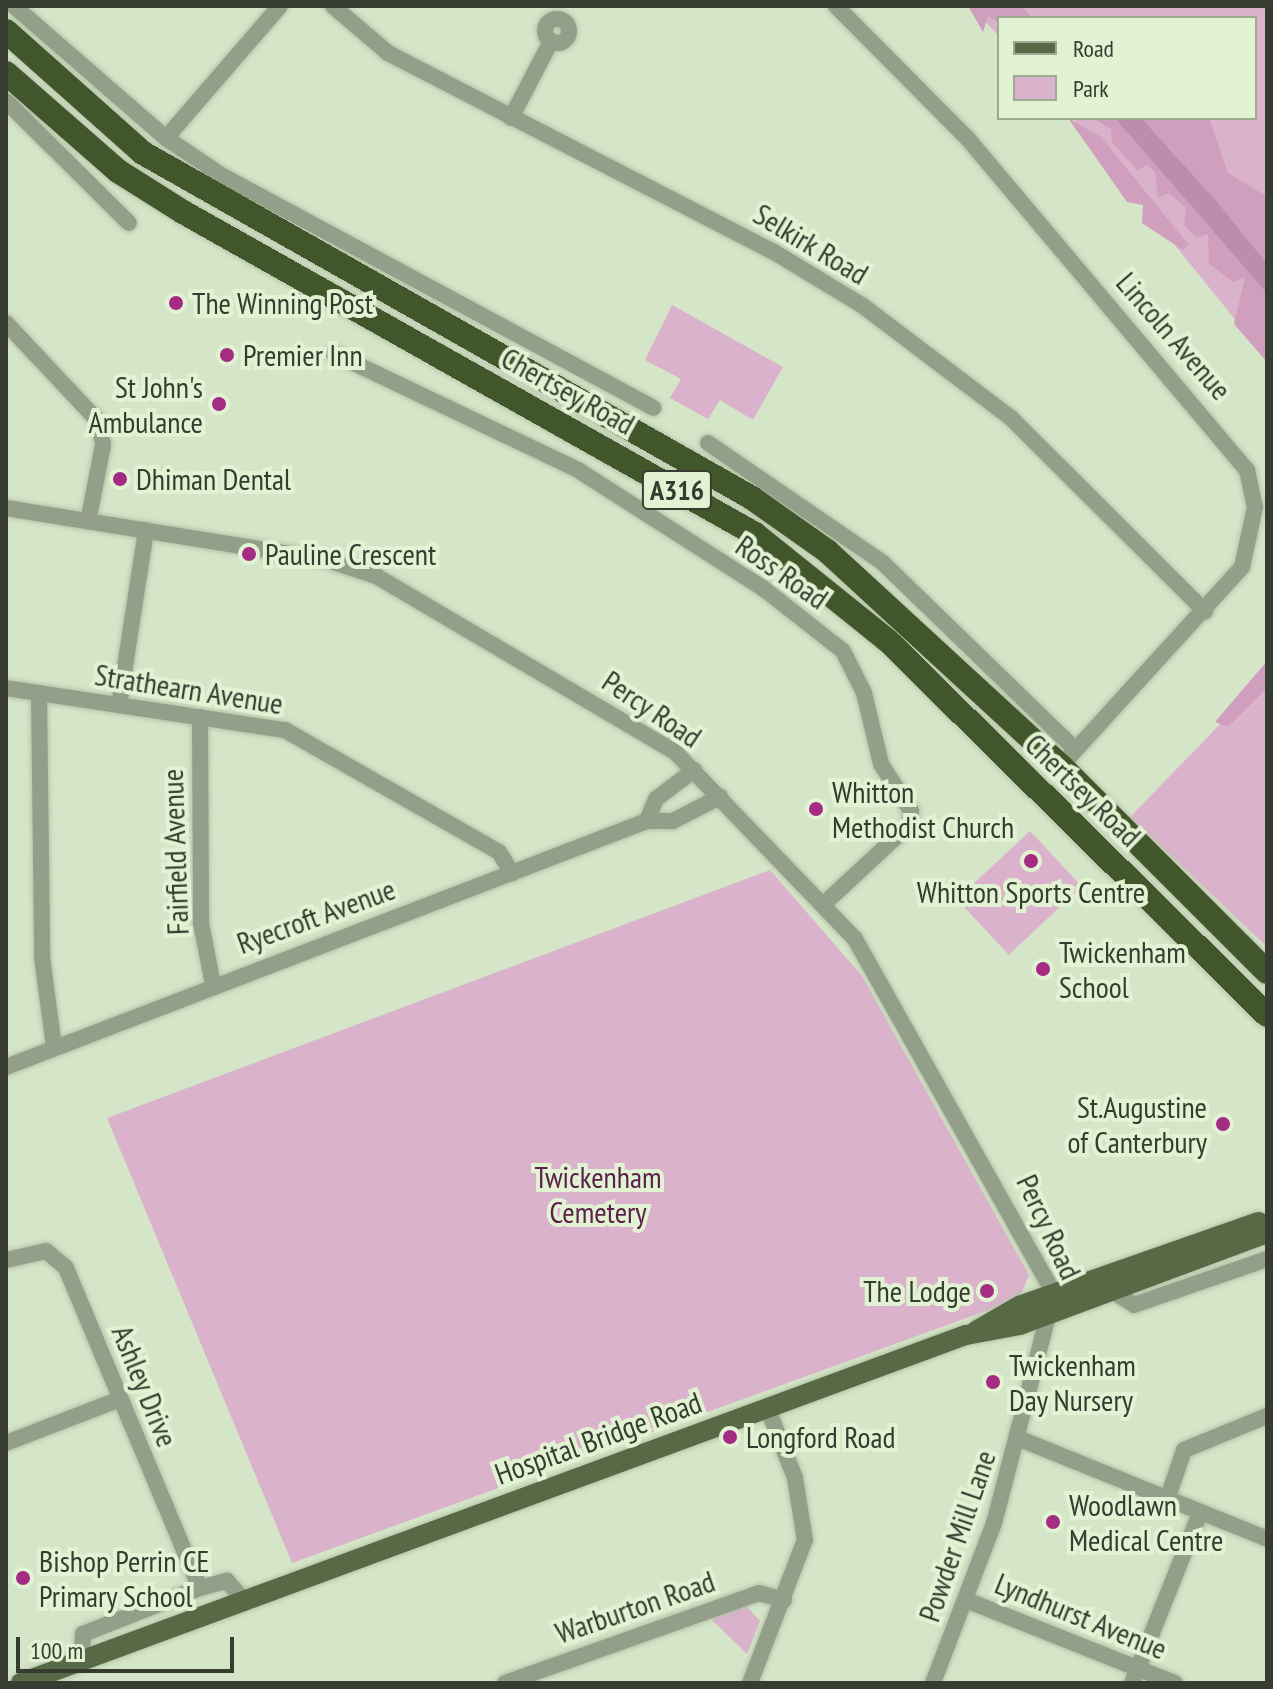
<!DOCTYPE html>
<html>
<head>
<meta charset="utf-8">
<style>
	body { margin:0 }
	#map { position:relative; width:1273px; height:1689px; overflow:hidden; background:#d5e5c7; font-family:"PT Sans Narrow",sans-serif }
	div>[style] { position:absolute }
	.green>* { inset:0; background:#dbb2cb; transform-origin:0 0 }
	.forest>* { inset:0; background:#d09fbd }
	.water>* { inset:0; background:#bd8dab }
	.roads { filter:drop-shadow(0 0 2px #b5c3a9) drop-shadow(0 0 2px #b5c3a9) }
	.minor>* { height:16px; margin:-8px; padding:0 8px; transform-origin:8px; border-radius:8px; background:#949f8a }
	.minor>.ring { margin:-8px; padding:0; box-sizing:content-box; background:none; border:16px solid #949f8a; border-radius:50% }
	.major>* { height:20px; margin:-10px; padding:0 10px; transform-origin:10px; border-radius:10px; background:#576945 }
	.highway>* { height:24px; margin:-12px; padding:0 12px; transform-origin:12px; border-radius:12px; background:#42562b }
	.dots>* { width:22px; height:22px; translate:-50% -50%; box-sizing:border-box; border:4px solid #e2f3d4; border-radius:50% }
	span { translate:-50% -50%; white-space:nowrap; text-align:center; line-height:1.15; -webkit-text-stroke:8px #e2f3d4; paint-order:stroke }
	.shield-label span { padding:2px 6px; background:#e2f3d4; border:2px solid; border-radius:6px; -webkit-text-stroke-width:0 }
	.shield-label { font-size:28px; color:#363c30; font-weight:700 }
	.street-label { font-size:30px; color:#363c30 }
	.poi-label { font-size:30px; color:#363c30 }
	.left { translate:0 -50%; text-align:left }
	.right { translate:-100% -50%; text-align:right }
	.park-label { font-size:30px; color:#5b214a }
	.frame { position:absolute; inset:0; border:8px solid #363c30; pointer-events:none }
	.legend { position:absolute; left:997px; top:16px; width:260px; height:104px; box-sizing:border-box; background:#e2f3d4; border:2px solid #9daa92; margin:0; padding:10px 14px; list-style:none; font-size:24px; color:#363c30 }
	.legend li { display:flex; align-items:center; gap:16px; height:40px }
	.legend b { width:40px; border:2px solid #9daa92 }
	.scale { position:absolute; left:16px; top:1637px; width:218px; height:36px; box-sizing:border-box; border:4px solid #363c30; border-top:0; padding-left:10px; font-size:24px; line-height:28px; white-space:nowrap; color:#363c30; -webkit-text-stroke:6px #e2f3d4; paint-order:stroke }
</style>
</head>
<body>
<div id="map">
	<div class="green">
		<i style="clip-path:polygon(969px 6px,1267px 6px,1267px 359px,1072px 118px,1255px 118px,1255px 18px,999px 18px,999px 36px)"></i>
		<i style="clip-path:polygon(672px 305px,783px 367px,753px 420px,720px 400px,708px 419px,670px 398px,681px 379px,645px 360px)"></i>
		<i style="clip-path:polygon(1267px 676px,1267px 947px,1130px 817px)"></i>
		<i style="left:1030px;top:831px;width:76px;height:100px;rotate:47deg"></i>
		<i style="clip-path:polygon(770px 870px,862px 976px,1029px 1275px,1019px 1299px,292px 1563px,107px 1118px)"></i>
		<i style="clip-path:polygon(746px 1606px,760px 1621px,747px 1654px,709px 1617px)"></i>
	</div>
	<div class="forest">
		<i style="clip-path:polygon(968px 6px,1022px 6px,1032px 18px,999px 23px,988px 16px,983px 32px)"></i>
		<i style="clip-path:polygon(1068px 118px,1101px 137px,1189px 245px,1183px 250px,1142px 223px,1143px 205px,1127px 202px)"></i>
		<i style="clip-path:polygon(1093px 118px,1209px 118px,1228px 173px,1266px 196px,1267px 362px,1234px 324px,1245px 277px,1233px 282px,1209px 264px,1208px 234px,1197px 238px,1184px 225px,1186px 208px,1169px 193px,1158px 198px,1155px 172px,1147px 165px,1137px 170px,1112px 142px,1111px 129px)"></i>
		<i style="clip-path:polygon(1267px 661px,1267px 688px,1228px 727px,1215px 722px)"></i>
	</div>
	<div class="water">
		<i style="clip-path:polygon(1115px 118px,1141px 118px,1217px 202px,1267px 264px,1267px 293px)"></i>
	</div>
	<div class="roads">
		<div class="minor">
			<i style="left:14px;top:6px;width:201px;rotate:41deg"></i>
			<i style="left:166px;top:138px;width:66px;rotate:33.9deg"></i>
			<i style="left:221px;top:175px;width:491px;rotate:28.3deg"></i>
			<i style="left:333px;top:6px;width:72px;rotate:40.5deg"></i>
			<i style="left:388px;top:53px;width:434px;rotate:27.3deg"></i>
			<i style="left:774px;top:252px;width:104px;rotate:31.2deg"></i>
			<i style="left:863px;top:306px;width:186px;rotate:37.1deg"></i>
			<i style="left:1011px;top:418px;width:274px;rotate:44.9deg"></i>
			<i style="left:836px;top:6px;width:187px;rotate:45.2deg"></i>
			<i style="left:968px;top:139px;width:433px;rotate:49.9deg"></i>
			<i style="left:1247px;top:470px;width:38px;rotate:78deg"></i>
			<i style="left:1255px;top:507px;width:61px;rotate:102.2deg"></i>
			<i style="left:1242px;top:567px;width:269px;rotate:132.3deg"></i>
			<i class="ring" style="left:545px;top:19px;width:8px;height:8px"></i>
			<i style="left:6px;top:101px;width:173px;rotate:44.8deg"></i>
			<i style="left:511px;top:118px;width:87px;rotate:-62.5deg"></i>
			<i style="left:166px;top:138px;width:174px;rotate:-49.2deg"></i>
			<i style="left:6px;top:323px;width:136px;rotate:46.8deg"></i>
			<i style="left:99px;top:422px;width:23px;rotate:80deg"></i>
			<i style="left:103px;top:445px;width:78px;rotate:101deg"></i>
			<i style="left:333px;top:353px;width:272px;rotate:25.5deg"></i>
			<i style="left:578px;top:470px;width:221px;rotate:32.6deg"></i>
			<i style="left:764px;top:589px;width:100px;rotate:38.1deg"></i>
			<i style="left:843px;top:651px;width:47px;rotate:63.4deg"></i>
			<i style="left:864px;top:693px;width:73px;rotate:76.5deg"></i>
			<i style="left:881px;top:764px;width:56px;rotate:57.4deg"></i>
			<i style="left:911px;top:811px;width:13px;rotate:94deg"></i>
			<i style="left:910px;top:824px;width:117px;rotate:137.1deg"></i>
			<i style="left:708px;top:443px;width:212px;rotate:34.4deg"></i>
			<i style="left:883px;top:563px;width:267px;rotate:44.1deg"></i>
			<i style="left:6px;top:508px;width:325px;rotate:9.2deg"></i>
			<i style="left:327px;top:560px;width:52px;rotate:18.1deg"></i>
			<i style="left:376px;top:576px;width:348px;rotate:30.5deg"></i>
			<i style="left:676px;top:753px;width:258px;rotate:46.1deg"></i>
			<i style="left:855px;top:939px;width:406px;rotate:60.7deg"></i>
			<i style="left:1054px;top:1293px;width:238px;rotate:104.6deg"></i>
			<i style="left:994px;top:1523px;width:171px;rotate:110.9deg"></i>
			<i style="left:6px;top:688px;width:282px;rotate:8.6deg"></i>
			<i style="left:285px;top:730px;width:246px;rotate:29.7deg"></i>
			<i style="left:499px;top:852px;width:25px;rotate:58deg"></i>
			<i style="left:39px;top:693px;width:264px;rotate:89.3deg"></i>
			<i style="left:42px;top:957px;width:91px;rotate:82.4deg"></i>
			<i style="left:119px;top:705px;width:177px;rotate:-81.2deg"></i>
			<i style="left:200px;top:717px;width:206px;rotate:89.7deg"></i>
			<i style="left:201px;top:923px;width:63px;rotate:79deg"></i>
			<i style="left:647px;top:821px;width:24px;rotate:-68deg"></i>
			<i style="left:656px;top:799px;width:48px;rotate:-37.3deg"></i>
			<i style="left:6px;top:1067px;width:687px;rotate:-21deg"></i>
			<i style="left:647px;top:821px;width:26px"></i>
			<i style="left:673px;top:821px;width:53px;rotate:-27.1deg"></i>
			<i style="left:6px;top:1260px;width:41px;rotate:-12.7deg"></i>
			<i style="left:46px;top:1251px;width:26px;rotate:40deg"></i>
			<i style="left:66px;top:1268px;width:347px;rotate:67.3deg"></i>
			<i style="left:1112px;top:1291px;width:26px;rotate:32deg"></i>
			<i style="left:1134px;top:1305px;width:141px;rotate:-19.1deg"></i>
			<i style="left:1020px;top:1439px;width:266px;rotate:22deg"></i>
			<i style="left:6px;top:1443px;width:122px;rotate:-21.1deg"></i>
			<i style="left:1168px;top:1497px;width:50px;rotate:-71.2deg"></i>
			<i style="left:1184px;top:1450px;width:90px;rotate:-22.3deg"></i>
			<i style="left:966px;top:1600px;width:225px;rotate:21.7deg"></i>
			<i style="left:82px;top:1660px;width:26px;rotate:-88deg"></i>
			<i style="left:83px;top:1634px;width:126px;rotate:-21.5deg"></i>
			<i style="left:200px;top:1588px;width:28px;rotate:-15deg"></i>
			<i style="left:227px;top:1581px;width:28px;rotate:49deg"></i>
			<i style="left:505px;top:1683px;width:269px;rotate:-19.5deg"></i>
			<i style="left:759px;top:1593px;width:26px;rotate:16deg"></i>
			<i style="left:750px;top:1683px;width:153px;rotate:-69deg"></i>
			<i style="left:805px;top:1540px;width:63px;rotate:-99.2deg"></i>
			<i style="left:795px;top:1478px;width:74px;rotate:-111.4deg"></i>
			<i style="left:1132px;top:1683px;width:183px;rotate:-68.2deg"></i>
		</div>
		<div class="major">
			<i style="left:976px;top:1331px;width:50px;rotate:-30.2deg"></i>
			<i style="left:1019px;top:1306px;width:254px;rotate:-19.3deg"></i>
			<i style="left:21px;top:1683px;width:1007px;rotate:-20.22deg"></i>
			<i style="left:966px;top:1335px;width:55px;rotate:-10.5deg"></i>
			<i style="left:1020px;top:1325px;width:264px;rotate:-20.4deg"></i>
		</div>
		<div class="highway">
			<i style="left:6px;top:31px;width:183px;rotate:41.7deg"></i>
			<i style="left:143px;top:153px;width:700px;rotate:29.53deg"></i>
			<i style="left:752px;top:498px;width:92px;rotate:35.2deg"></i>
			<i style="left:827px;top:551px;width:318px;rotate:42.6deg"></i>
			<i style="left:1061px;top:766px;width:291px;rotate:45deg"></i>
			<i style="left:6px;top:73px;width:149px;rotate:41.2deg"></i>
			<i style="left:118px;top:171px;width:77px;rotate:32.2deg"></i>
			<i style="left:183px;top:212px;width:656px;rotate:29.38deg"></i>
			<i style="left:755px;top:534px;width:171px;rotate:38.8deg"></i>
			<i style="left:888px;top:641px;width:532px;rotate:44.62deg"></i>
		</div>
	</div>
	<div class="dots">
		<i style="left:176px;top:303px;background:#a42c83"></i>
		<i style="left:227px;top:355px;background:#a42c83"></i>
		<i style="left:219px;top:404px;background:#a42c83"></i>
		<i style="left:120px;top:479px;background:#a42c83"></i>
		<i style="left:249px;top:554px;background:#a42c83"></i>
		<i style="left:816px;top:809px;background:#a42c83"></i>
		<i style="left:1031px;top:861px;background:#a42c83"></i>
		<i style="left:1043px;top:969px;background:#a42c83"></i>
		<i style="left:1223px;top:1124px;background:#a42c83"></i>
		<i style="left:987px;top:1291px;background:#a42c83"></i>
		<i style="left:993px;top:1382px;background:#a42c83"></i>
		<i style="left:730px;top:1437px;background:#a42c83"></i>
		<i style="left:1053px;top:1522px;background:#a42c83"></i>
		<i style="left:23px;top:1578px;background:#a42c83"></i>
	</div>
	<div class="shield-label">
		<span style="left:677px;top:490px">A316</span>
	</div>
	<div class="street-label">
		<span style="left:811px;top:244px;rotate:31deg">Selkirk Road</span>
		<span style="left:1174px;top:336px;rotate:49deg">Lincoln Avenue</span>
		<span style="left:568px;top:391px;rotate:29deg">Chertsey Road</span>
		<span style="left:782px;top:572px;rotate:35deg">Ross Road</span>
		<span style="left:189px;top:689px;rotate:9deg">Strathearn Avenue</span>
		<span style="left:652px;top:709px;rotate:34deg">Percy Road</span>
		<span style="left:1083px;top:790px;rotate:44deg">Chertsey Road</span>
		<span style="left:175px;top:852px;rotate:-92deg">Fairfield Avenue</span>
		<span style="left:316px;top:916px;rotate:-20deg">Ryecroft Avenue</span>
		<span style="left:1049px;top:1227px;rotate:65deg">Percy Road</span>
		<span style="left:145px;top:1386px;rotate:68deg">Ashley Drive</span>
		<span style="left:598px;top:1438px;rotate:-20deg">Hospital Bridge Road</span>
		<span style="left:957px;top:1536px;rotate:-71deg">Powder Mill Lane</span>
		<span style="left:635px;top:1607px;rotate:-19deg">Warburton Road</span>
		<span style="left:1081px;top:1616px;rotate:22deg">Lyndhurst Avenue</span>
	</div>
	<div class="poi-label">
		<span class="left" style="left:192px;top:303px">The Winning Post</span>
		<span class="left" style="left:243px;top:355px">Premier Inn</span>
		<span class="right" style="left:203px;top:404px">St John's<br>Ambulance</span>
		<span class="left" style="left:136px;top:479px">Dhiman Dental</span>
		<span class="left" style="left:265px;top:554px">Pauline Crescent</span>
		<span class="left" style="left:832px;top:809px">Whitton<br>Methodist Church</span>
		<span style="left:1031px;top:892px">Whitton Sports Centre</span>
		<span class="left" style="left:1059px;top:969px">Twickenham<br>School</span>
		<span class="right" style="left:1207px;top:1124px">St.Augustine<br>of Canterbury</span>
		<span class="right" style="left:971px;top:1291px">The Lodge</span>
		<span class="left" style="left:1009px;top:1382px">Twickenham<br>Day Nursery</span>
		<span class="left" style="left:746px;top:1437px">Longford Road</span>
		<span class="left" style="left:1069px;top:1522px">Woodlawn<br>Medical Centre</span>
		<span class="left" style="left:39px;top:1578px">Bishop Perrin CE<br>Primary School</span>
	</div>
	<div class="park-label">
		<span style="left:598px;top:1194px">Twickenham<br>Cemetery</span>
	</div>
	<div class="frame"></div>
	<ul class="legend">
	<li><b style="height:10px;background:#576945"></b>Road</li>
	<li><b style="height:22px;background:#dbb2cb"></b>Park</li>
	</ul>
	<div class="scale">100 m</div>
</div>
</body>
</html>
